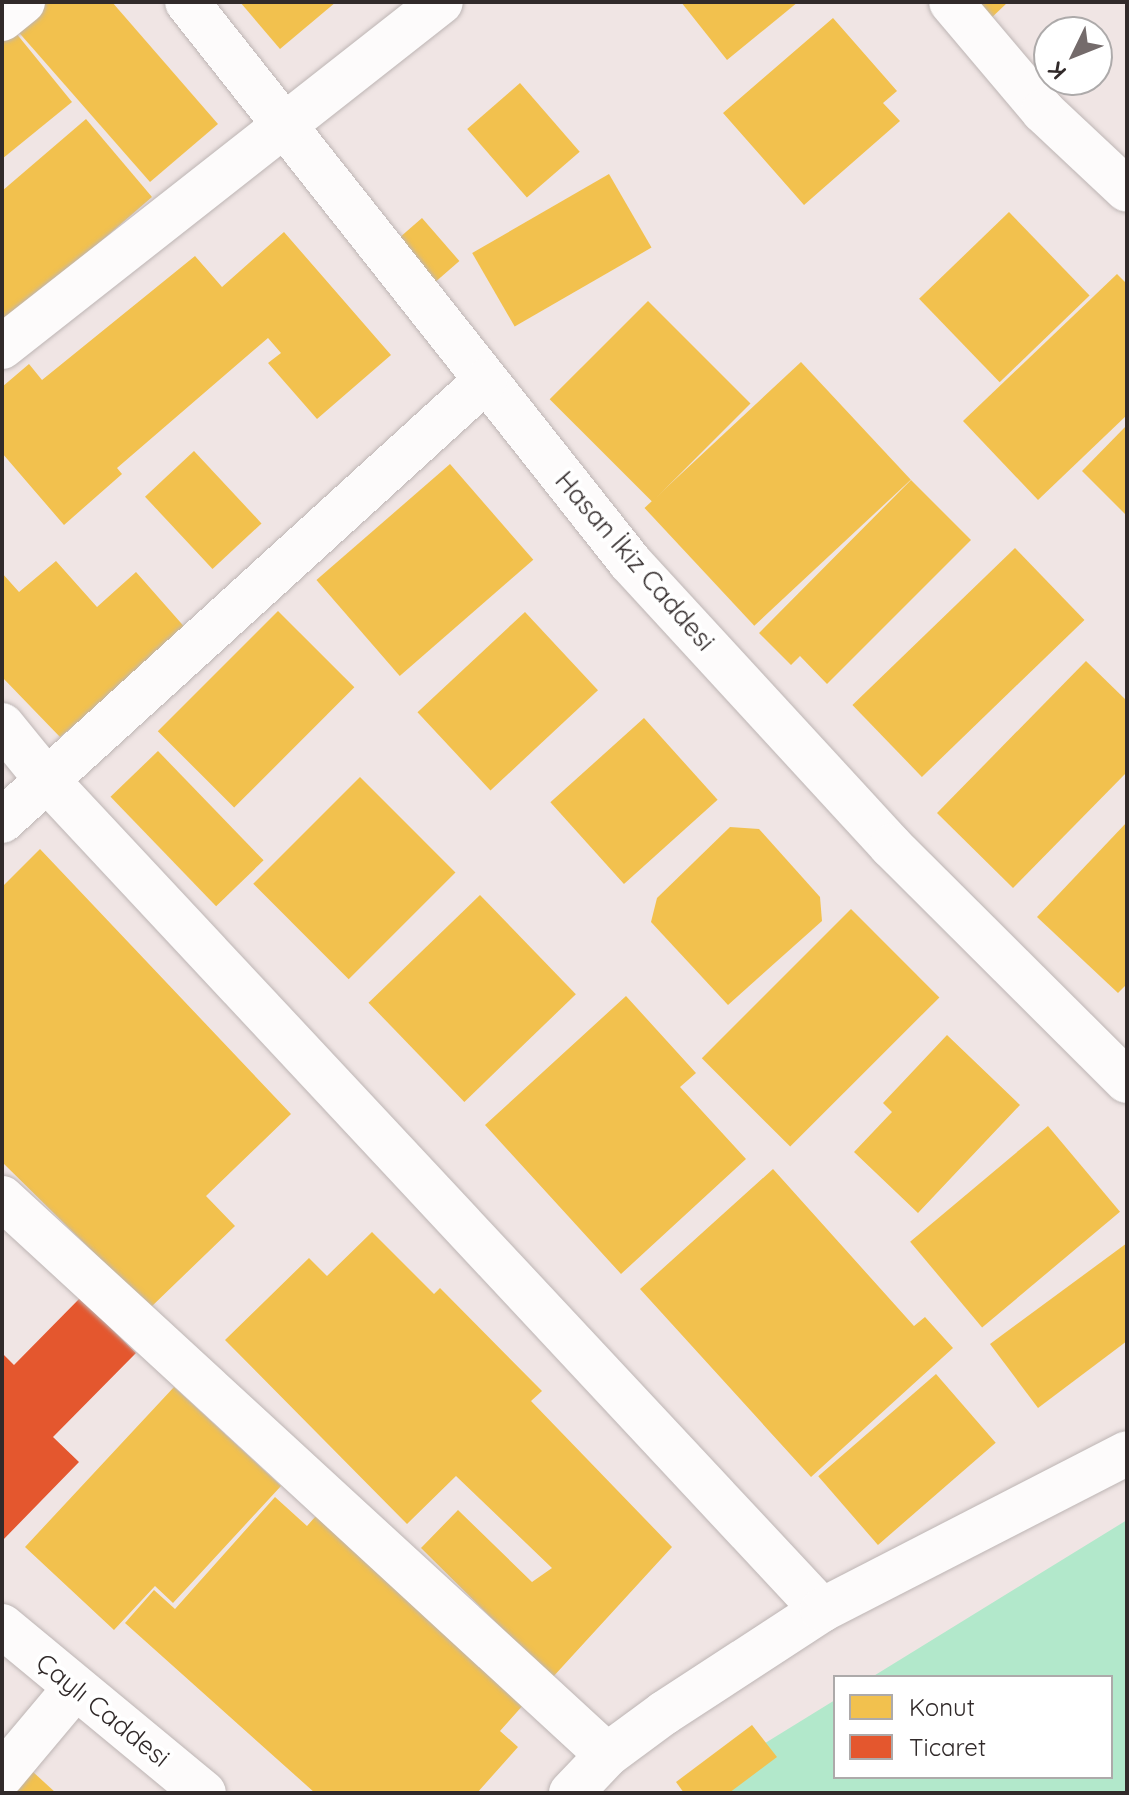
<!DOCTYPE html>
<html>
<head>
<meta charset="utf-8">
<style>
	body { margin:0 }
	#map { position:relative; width:1129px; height:1795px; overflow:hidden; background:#f0e5e4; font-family:Quicksand,sans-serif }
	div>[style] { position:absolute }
	.green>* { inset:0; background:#b2e8cb }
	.homes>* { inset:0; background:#f2c14e; transform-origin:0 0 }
	.shops>* { inset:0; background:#e4572e }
	.roads { filter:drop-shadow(0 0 2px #bdb5b4) drop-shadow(0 0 2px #bdb5b4) }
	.minor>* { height:44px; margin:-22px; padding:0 22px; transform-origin:22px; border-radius:22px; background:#fdfbfb }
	span { translate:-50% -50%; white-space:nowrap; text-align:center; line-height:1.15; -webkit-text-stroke:8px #fff; paint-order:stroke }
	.street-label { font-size:26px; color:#312a2a }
	.frame { position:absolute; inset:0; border:4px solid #312a2a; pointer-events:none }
	.legend { position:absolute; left:833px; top:1675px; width:280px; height:104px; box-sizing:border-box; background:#fff; border:2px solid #adaaaa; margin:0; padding:10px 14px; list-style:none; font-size:24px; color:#312a2a }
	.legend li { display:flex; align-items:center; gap:16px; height:40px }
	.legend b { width:40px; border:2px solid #adaaaa }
	.north { position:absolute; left:1033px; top:16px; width:80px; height:80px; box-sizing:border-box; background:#fff; border:2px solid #adaaaa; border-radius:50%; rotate:227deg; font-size:22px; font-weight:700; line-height:32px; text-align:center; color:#312a2a }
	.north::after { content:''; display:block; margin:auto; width:28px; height:36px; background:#746b6b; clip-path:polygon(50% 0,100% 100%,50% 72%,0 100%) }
</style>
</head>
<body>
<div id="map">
	<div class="green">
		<i style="clip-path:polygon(1127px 1520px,1127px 1793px,684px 1793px,835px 1700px,835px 1777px,1111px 1777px,1111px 1677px,872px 1677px)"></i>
	</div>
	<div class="homes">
		<i style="clip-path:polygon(45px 2px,112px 2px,218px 124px,150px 182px,15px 28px)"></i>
		<i style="clip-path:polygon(240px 2px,336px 2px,280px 49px)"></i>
		<i style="clip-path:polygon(681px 2px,798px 2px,727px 60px)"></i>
		<i style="clip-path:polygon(969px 2px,1008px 2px,987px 22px)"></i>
		<i style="clip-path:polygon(833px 18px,897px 91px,883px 103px,900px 121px,804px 205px,723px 113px)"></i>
		<i style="clip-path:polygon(7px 22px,72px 102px,2px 159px,2px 26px)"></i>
		<i style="left:520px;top:83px;width:91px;height:70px;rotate:49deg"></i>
		<i style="clip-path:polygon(86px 119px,152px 197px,2px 327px,2px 191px)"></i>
		<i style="left:609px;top:174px;width:85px;height:158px;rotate:60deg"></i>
		<i style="left:1009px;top:212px;width:116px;height:125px;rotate:46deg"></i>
		<i style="left:422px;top:218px;width:57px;height:38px;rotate:49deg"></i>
		<i style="clip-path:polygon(284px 232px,391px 355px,317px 419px,268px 363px,281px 353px,268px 338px,117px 468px,122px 474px,64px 525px,2px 453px,2px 387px,29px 364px,42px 380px,195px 256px,222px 287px)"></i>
		<i style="clip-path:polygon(1117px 274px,1127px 284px,1127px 415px,1038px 500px,963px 421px)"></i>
		<i style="left:648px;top:301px;width:145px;height:139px;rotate:45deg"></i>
		<i style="left:801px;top:362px;width:161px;height:214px;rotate:47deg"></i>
		<i style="clip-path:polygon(1127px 425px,1127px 516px,1082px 471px)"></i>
		<i style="left:194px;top:451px;width:99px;height:67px;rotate:47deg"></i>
		<i style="left:450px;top:464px;width:127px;height:177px;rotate:49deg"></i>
		<i style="clip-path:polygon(911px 480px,971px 540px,827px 684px,800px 656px,791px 665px,759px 633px)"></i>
		<i style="left:1015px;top:548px;width:100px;height:226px;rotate:46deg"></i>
		<i style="clip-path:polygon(56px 561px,97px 607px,136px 572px,188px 631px,60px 737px,2px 677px,2px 573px,19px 592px)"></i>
		<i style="left:278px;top:611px;width:108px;height:170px;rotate:45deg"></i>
		<i style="left:525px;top:612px;width:107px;height:147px;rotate:47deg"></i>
		<i style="clip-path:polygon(1086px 661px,1127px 701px,1127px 772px,1013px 888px,937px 813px)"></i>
		<i style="left:644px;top:718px;width:110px;height:126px;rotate:48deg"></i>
		<i style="left:158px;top:751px;width:152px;height:66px;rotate:46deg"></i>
		<i style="left:360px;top:777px;width:135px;height:151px;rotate:45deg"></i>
		<i style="clip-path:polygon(1127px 822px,1127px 984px,1118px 993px,1037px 917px)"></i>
		<i style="clip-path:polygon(730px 827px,759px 829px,820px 897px,822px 921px,728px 1005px,651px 922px,657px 898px)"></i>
		<i style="clip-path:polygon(40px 849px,291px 1114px,206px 1196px,235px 1226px,150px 1308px,2px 1162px,2px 887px)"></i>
		<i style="left:480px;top:895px;width:138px;height:155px;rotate:46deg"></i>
		<i style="left:851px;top:909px;width:125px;height:211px;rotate:45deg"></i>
		<i style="clip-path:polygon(626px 996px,696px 1073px,680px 1087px,746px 1159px,621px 1274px,485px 1125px)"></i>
		<i style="clip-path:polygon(947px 1035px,1020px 1105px,918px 1213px,854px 1152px,892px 1112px,883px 1103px)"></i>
		<i style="left:1048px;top:1126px;width:112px;height:180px;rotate:50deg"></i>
		<i style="clip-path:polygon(773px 1169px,914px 1326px,925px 1317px,953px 1348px,811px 1477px,640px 1289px)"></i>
		<i style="clip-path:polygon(372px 1232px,434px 1294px,440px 1288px,542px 1391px,531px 1401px,672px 1547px,552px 1678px,421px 1548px,458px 1510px,532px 1582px,552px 1568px,456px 1476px,407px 1524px,225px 1340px,309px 1258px,327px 1276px)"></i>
		<i style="clip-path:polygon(1127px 1243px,1127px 1341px,1038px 1408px,990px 1344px)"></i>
		<i style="left:936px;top:1374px;width:91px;height:156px;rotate:49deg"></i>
		<i style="clip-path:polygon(174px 1387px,281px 1486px,173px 1603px,155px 1586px,114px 1630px,25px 1547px)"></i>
		<i style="clip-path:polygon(275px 1497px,307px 1526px,324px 1507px,533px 1694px,500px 1731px,518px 1747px,477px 1793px,315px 1793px,125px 1623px,154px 1590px,175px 1609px)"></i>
		<i style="clip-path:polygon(752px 1725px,777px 1757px,729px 1793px,684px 1793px,676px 1782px)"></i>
		<i style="clip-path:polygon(32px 1771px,56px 1793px,12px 1793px)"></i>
	</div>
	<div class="shops">
		<i style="clip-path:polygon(80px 1298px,136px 1353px,53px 1437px,79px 1462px,2px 1541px,2px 1353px,14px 1365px)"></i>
	</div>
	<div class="roads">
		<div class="minor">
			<i style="left:187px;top:2px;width:714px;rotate:51.65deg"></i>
			<i style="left:630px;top:562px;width:386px;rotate:47.4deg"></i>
			<i style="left:891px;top:846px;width:333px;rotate:44.9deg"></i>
			<i style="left:951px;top:2px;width:143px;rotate:49.8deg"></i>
			<i style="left:1043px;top:111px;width:115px;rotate:43.2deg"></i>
			<i style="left:2px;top:19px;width:27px;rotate:-39deg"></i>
			<i style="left:2px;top:347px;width:558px;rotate:-38.16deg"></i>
			<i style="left:2px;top:725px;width:70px;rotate:50.8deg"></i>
			<i style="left:46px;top:779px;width:1137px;rotate:46.96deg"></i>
			<i style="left:2px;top:821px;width:653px;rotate:-42.33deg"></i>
			<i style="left:2px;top:1198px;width:822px;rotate:42.63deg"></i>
			<i style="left:2px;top:1626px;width:262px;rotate:39.6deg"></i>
			<i style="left:2px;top:1775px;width:114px;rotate:-50deg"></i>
			<i style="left:571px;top:1793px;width:52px;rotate:-46.5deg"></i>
			<i style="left:607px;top:1755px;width:71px;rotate:-36.4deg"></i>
			<i style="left:664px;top:1713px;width:189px;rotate:-33.1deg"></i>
			<i style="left:822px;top:1610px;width:343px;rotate:-27.2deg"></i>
		</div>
	</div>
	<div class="street-label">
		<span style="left:635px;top:561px;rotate:49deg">Hasan İkiz Caddesi</span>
		<span style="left:103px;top:1710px;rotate:39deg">Çaylı Caddesi</span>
	</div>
	<div class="frame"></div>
	<ul class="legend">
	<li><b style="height:22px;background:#f2c14e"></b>Konut</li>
	<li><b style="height:22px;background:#e4572e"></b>Ticaret</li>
	</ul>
	<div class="north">K</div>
</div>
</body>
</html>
